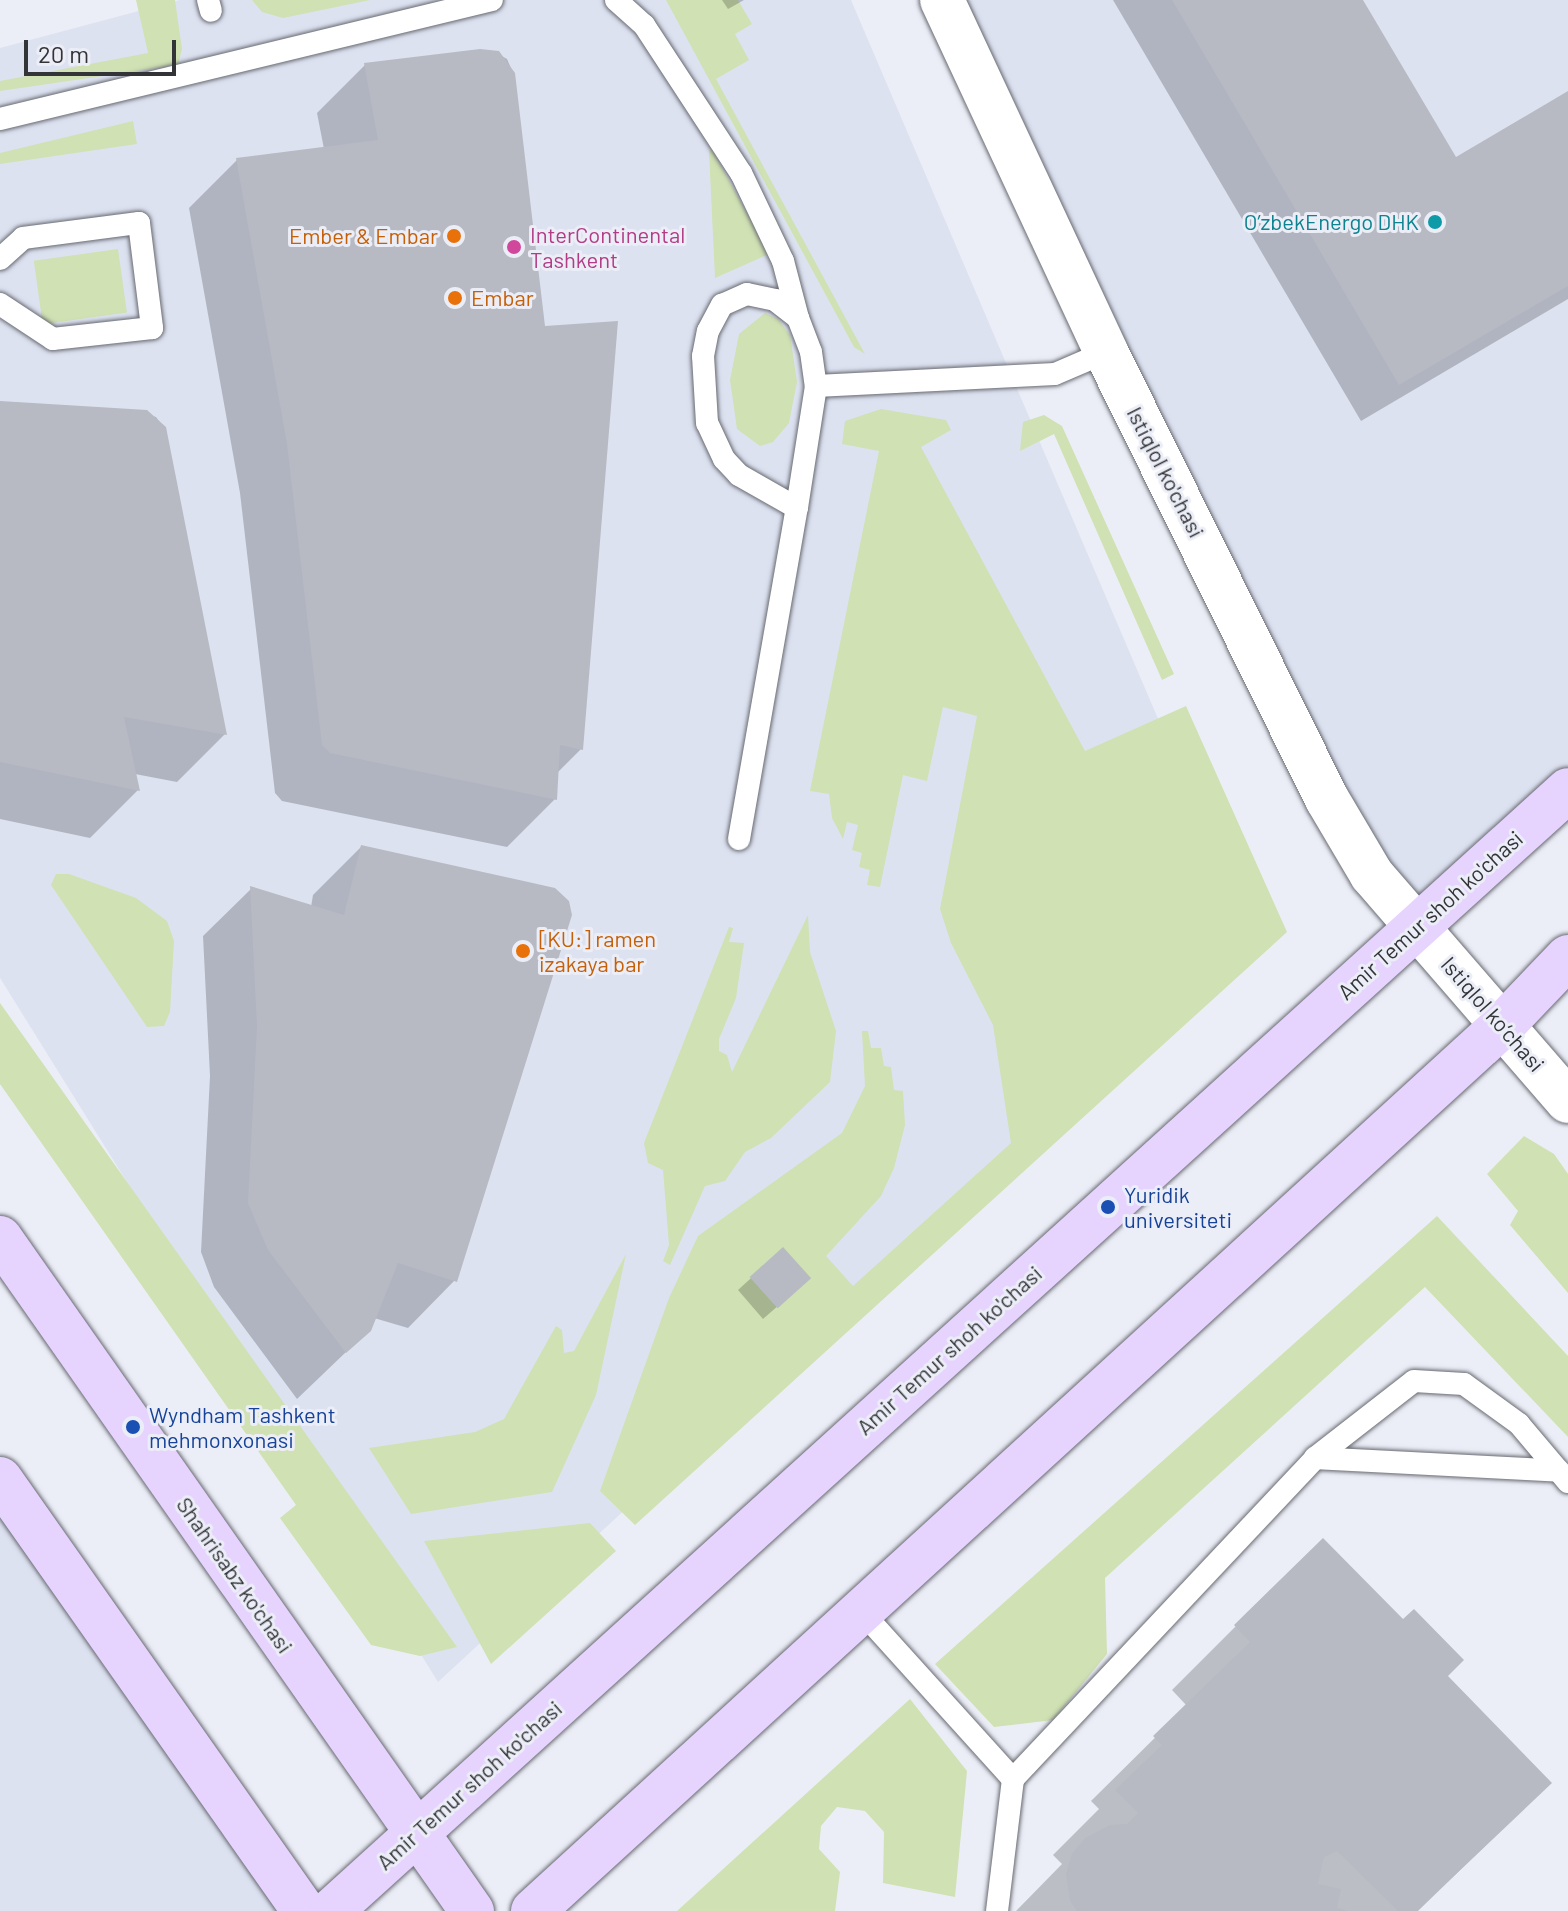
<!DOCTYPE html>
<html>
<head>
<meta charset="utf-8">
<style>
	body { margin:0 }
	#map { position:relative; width:1568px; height:1911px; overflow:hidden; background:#eceef7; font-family:Barlow,sans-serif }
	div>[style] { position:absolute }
	.built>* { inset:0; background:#dde2f1 }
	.green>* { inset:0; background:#d0e1b3; transform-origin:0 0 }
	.shadow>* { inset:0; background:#0003 }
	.building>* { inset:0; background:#b7bac2; transform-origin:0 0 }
	.roads { filter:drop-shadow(0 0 2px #676a71) drop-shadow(0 0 2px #676a71) }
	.lane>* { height:22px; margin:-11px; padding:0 11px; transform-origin:11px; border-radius:11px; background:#fff }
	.street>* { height:44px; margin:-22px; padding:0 22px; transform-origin:22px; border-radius:22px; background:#fff }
	.primary>* { height:44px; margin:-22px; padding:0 22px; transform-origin:22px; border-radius:22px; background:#e6d3fe }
	.dots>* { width:22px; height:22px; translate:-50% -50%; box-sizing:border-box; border:4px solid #eceef7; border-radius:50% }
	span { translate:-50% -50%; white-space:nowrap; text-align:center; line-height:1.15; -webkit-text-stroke:6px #eceef7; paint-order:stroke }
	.culture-label { font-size:22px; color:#0d838f }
	.right { translate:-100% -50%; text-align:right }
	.hotel-label { font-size:22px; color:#b23c85 }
	.left { translate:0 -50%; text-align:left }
	.food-label { font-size:22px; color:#c56008 }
	.street-label { font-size:22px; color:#333438 }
	.transit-label { font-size:22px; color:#164399 }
	.scale { position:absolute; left:24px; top:40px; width:152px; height:36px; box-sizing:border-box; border:4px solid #333438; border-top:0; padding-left:10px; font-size:24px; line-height:28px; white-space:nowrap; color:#333438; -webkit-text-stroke:6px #eceef7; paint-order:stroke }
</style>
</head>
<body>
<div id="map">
	<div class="built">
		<i style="clip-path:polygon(180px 0,851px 0,1250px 934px,438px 1682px,0 978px,0 48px)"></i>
		<i style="clip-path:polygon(942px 0,1568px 0,1568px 790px,1417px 927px)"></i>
		<i style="clip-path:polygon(0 1479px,304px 1911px,0 1911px)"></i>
	</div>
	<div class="green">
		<i style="clip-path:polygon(136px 0,175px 0,182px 49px,178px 65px,0 91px,0 81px,148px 53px)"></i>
		<i style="clip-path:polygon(252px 0,370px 0,283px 18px,262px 12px)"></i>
		<i style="clip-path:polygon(666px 0,738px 0,752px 24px,735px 34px,749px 60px,716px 79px,865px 354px,854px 347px)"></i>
		<i style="clip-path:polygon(133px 121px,137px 144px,0 164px,0 153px)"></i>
		<i style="clip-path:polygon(712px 149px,769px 254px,715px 278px,709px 151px)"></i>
		<i style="left:118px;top:249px;width:64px;height:85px;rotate:82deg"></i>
		<i style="clip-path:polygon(765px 313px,778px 319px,790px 335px,797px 382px,789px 423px,773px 442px,760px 446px,737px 429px,730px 380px,739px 334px)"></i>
		<i style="clip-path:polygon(881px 409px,946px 420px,951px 430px,921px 447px,1085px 751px,1186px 706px,1287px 932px,635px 1525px,600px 1491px,669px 1298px,698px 1236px,842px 1133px,865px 1086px,862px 1031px,868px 1031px,871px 1048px,881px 1048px,884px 1066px,891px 1067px,894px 1090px,903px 1091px,905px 1125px,894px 1168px,881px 1196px,826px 1256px,853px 1286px,1011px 1143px,993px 1025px,951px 943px,940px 909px,977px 716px,943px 707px,927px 781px,903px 775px,880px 887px,867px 885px,870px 870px,859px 867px,862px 853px,852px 850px,858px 825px,847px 822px,843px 839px,832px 818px,829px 794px,810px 791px,879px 451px,842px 444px,845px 421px)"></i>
		<i style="clip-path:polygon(1044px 415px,1062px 426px,1174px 674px,1162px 680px,1054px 434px,1020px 451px,1023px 422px)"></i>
		<i style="clip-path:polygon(56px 874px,69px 874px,136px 898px,167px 921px,174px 941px,170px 1012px,164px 1026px,147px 1027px,51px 885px)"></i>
		<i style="clip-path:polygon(808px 915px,810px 952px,836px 1031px,830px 1082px,771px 1138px,745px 1152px,725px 1181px,705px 1186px,670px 1265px,663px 1261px,669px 1245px,663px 1170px,648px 1163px,644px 1143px,729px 927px,733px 928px,729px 942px,744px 943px,736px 998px,719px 1039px,719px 1051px,727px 1055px,732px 1072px)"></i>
		<i style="clip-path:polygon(0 1003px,457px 1647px,420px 1656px,371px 1645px,280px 1518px,296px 1505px,0 1084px)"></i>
		<i style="clip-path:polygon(1524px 1136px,1554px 1154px,1568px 1174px,1568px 1293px,1510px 1225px,1518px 1211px,1487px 1174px)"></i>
		<i style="clip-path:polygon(1437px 1216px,1568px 1356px,1568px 1437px,1425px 1287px,1105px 1578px,1107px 1654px,1053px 1720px,994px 1727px,935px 1664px)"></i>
		<i style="clip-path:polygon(626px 1254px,596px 1395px,552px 1492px,411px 1514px,369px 1448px,475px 1432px,504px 1419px,556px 1326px,562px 1330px,564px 1353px,574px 1351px)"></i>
		<i style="clip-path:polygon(590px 1523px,616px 1551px,491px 1664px,424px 1541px)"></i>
		<i style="clip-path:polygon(910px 1699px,967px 1771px,955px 1897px,883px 1883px,884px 1832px,865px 1811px,837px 1807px,821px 1826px,819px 1849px,840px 1872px,835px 1911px,677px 1911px)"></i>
	</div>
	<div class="shadow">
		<i style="clip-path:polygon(722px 0,744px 0,728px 9px)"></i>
		<i style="clip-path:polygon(1113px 0,1360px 0,1455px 160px,1568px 93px,1568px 299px,1361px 421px)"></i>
		<i style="clip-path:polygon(493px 51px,507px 59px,513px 73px,581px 749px,556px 774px,555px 799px,507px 847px,282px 801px,275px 793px,240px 493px,189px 208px,237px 160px,324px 149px,317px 113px,365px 65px)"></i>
		<i style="clip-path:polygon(0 403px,131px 410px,156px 417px,164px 428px,225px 734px,177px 782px,135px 774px,138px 790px,90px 838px,0 819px)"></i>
		<i style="clip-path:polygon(361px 847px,455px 1280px,408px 1328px,374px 1318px,369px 1330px,297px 1399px,214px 1287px,201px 1252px,210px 1076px,203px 936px,251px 889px,311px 907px,313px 895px)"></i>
		<i style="clip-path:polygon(783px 1249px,796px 1290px,763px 1319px,738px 1290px)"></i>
		<i style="clip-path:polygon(1236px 1626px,1445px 1676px,1550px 1783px,1418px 1911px,1016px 1911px,1062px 1864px,1053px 1855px,1099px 1809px,1091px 1801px,1187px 1706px,1172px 1690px)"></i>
	</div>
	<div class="building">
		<i style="clip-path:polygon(1172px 0,1363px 0,1456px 157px,1568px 91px,1568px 286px,1399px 385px)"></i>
		<i style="clip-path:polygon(480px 49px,499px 51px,515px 73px,545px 326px,618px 321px,583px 750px,560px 745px,557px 800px,330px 753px,322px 745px,287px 444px,236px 158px,378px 140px,364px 63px)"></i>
		<i style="clip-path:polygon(0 401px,147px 410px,166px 427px,227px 735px,124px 717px,140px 791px,0 762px)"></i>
		<i style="clip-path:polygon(361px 845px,555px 888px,569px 901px,572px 915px,457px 1282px,398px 1263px,371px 1331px,346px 1353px,268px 1250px,248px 1203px,257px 1026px,250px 886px,344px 915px)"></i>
		<i style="left:783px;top:1247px;width:42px;height:45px;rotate:48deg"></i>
		<i style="clip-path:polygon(1323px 1538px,1403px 1619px,1414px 1609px,1464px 1660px,1448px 1676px,1552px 1783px,1417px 1911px,1398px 1911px,1337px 1851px,1324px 1857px,1318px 1884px,1341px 1889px,1337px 1908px,1347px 1911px,1077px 1911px,1070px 1901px,1066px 1874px,1072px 1854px,1085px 1838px,1110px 1825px,1127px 1824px,1138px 1813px,1115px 1790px,1162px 1745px,1153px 1736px,1250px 1642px,1234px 1625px)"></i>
	</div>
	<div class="roads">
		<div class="lane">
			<i style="left:208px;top:0;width:11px;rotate:75deg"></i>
			<i style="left:616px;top:0;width:38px;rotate:42deg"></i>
			<i style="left:644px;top:25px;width:177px;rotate:56.8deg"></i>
			<i style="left:741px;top:173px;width:98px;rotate:64.5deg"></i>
			<i style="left:783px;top:261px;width:59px;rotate:75.3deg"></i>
			<i style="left:0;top:119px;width:506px;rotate:-13.6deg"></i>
			<i style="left:0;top:259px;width:31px;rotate:-42deg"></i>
			<i style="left:23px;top:238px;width:117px;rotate:-7.4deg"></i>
			<i style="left:139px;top:223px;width:106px;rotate:82.9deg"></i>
			<i style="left:152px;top:328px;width:100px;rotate:173.7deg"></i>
			<i style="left:53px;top:339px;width:64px;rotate:-146.6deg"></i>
			<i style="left:747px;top:294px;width:29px;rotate:12deg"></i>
			<i style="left:775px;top:300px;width:29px;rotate:38deg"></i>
			<i style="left:798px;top:318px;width:36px;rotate:69deg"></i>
			<i style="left:811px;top:352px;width:34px;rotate:82deg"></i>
			<i style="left:816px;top:386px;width:123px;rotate:98.9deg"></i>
			<i style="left:797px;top:508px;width:67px;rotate:-150.4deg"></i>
			<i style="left:739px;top:475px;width:22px;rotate:-133deg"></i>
			<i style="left:724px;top:459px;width:40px;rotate:-115deg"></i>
			<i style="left:707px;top:423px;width:67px;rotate:-93.4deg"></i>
			<i style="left:703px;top:356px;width:25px;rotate:-79deg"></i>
			<i style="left:708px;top:331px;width:30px;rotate:-62deg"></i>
			<i style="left:722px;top:305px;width:27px;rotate:-24deg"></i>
			<i style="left:816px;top:386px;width:239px;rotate:-2.9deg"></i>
			<i style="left:1055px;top:374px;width:56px;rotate:-23.3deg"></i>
			<i style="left:739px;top:839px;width:336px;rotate:-80.1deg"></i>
			<i style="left:1315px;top:1458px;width:244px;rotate:3deg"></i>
			<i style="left:861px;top:1611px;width:227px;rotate:47.9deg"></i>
			<i style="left:1013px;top:1779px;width:133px;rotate:96.9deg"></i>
			<i style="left:1013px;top:1779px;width:441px;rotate:-46.7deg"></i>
			<i style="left:1315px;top:1458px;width:125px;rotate:-37.9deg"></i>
			<i style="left:1414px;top:1381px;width:50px;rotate:3.4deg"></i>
			<i style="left:1464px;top:1384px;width:68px;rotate:36deg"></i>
			<i style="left:1519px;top:1424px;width:76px;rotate:49.8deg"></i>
		</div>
		<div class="street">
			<i style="left:942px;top:0;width:388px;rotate:65deg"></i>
			<i style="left:1106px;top:352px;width:499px;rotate:63.7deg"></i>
			<i style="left:1327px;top:799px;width:88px;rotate:59.4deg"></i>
			<i style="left:1372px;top:875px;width:299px;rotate:49.1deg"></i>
		</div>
		<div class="primary">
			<i style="left:0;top:1238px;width:822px;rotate:54.96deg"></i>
			<i style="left:0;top:1479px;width:528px;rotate:54.87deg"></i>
			<i style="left:331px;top:1911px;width:1669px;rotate:-42.18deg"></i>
			<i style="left:533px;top:1911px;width:1314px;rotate:-42.41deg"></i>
			<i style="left:1503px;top:1025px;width:94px;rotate:-46.3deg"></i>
		</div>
	</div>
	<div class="dots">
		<i style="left:1435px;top:222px;background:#0f9aa8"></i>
		<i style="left:454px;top:236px;background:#e8710a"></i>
		<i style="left:514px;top:247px;background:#d1479c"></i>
		<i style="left:455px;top:298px;background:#e8710a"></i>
		<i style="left:523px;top:951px;background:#e8710a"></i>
		<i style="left:1108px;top:1207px;background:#1a4fb4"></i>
		<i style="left:133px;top:1427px;background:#1a4fb4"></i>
	</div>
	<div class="culture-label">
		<span class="right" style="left:1419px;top:222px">O’zbekEnergo DHK</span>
	</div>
	<div class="hotel-label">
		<span class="left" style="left:530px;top:247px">InterContinental<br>Tashkent</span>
	</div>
	<div class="food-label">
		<span class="right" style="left:438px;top:236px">Ember &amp; Embar</span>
		<span class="left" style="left:471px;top:298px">Embar</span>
		<span class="left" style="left:539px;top:951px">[KU:] ramen<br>izakaya bar</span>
	</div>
	<div class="street-label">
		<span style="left:1166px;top:472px;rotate:63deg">Istiqlol ko'chasi</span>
		<span style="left:1430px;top:915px;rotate:-42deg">Amir Temur shoh ko'chasi</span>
		<span style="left:1493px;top:1014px;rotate:49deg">Istiqlol ko‘chasi</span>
		<span style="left:949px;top:1350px;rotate:-42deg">Amir Temur shoh ko'chasi</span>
		<span style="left:235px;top:1575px;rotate:55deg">Shahrisabz ko'chasi</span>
		<span style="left:469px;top:1785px;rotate:-42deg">Amir Temur shoh ko'chasi</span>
	</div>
	<div class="transit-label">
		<span class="left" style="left:1124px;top:1207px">Yuridik<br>universiteti</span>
		<span class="left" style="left:149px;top:1427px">Wyndham Tashkent<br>mehmonxonasi</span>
	</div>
	<div class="scale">20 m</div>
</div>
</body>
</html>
